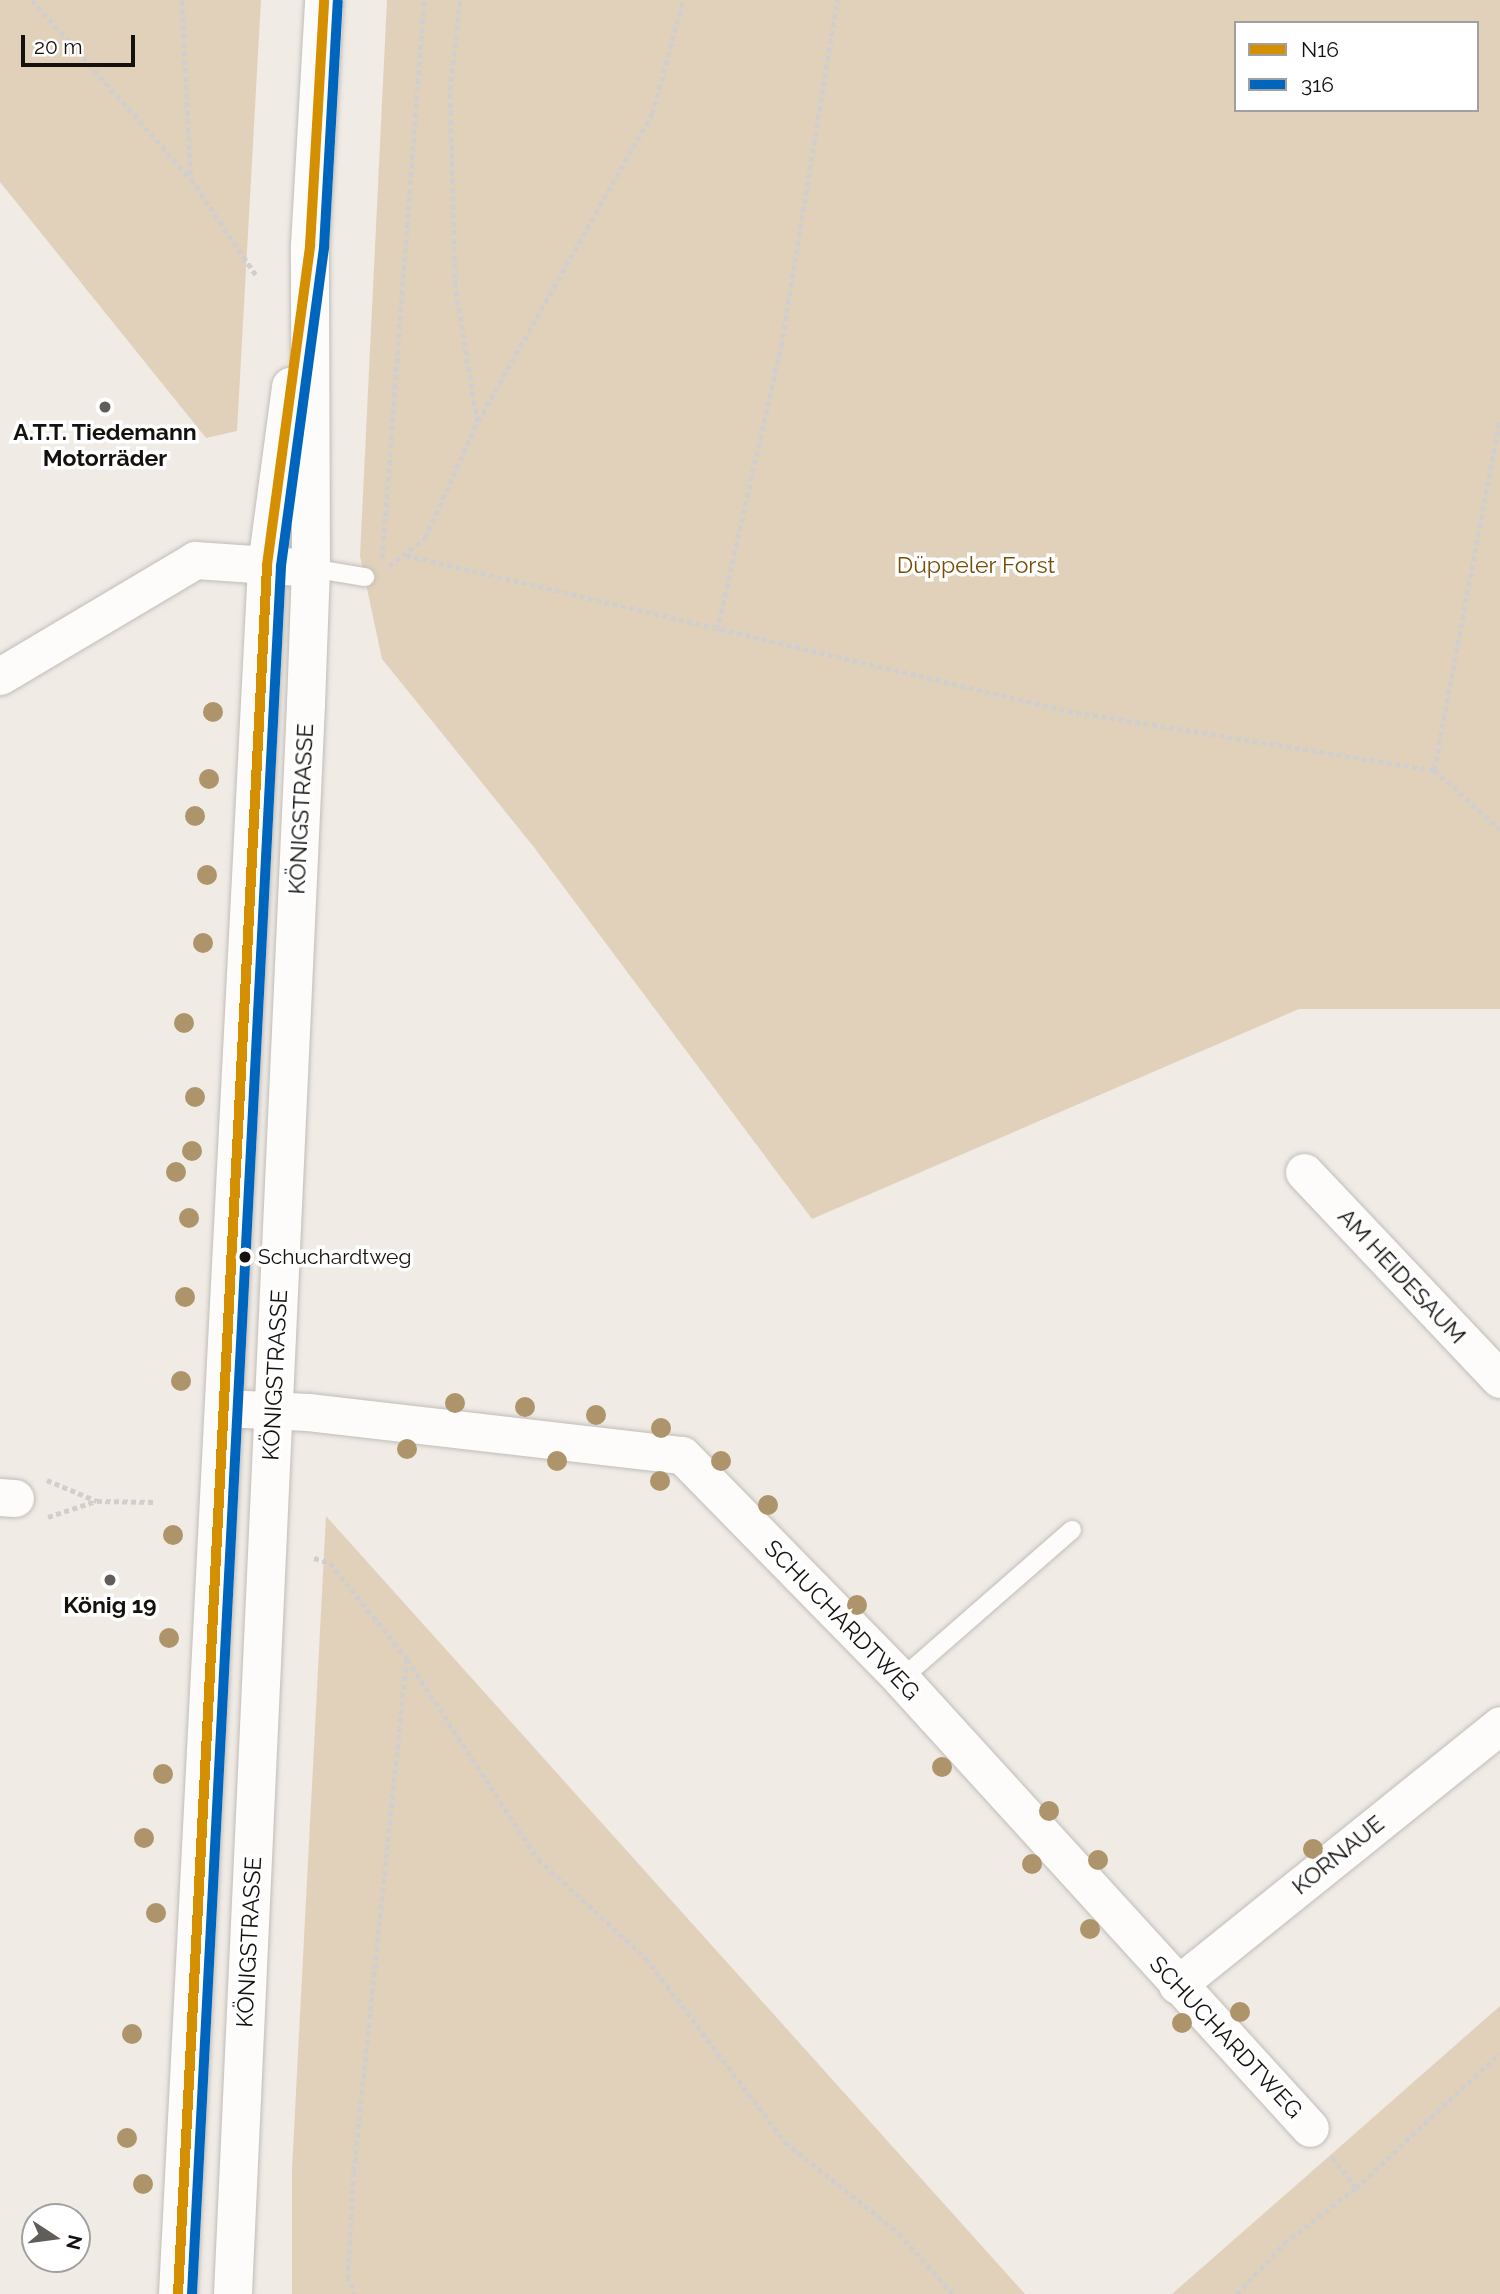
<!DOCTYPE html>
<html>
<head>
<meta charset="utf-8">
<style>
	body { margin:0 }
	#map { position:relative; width:1500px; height:2294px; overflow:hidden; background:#f0ebe5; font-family:Raleway,sans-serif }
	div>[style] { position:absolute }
	.green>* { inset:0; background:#e2d1ba }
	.path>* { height:4.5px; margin-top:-2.25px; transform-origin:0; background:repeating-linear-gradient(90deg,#d1cfcd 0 5px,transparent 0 8.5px) }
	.roads { filter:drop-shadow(0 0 2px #c1bdb8) drop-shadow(0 0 2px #c1bdb8) }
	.lane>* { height:18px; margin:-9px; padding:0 9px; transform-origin:9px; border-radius:9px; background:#fdfcfb }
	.street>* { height:37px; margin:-18.5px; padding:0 18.5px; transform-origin:18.5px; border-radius:18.5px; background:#fdfcfb }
	.primary>* { height:38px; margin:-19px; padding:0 19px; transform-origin:19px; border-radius:19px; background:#fdfcfb }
	.bus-1>* { height:10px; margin:-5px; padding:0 5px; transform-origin:5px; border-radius:5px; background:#d59002 }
	.bus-2>* { height:10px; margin:-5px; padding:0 5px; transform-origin:5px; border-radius:5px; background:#0065bd }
	.trees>* { width:20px; height:20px; margin:-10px; border-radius:50%; background:#ad946a }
	.dots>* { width:19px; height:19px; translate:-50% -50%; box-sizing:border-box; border:4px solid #fff; border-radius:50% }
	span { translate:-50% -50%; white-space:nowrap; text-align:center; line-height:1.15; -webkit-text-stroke:7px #fff; paint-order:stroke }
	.bus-label { font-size:21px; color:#14110e }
	.left { translate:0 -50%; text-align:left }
	.poi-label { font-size:23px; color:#14110e; font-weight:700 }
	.park-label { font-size:23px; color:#764d06 }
	.street-label { font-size:23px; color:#14110e }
	.legend { position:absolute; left:1234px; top:21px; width:245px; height:91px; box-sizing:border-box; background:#fff; border:2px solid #a1a09f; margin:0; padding:9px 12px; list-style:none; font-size:21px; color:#14110e }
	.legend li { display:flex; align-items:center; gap:14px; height:35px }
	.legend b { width:35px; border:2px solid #a1a09f }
	.north { position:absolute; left:21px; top:2203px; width:70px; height:70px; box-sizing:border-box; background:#fff; border:2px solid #a1a09f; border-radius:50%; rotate:103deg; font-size:19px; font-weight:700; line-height:28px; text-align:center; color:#14110e }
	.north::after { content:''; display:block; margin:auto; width:24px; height:32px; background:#615d59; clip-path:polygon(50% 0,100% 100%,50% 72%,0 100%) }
	.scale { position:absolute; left:21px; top:35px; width:114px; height:32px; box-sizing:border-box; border:4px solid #14110e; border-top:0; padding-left:9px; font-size:21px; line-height:24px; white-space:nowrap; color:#14110e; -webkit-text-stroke:5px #fff; paint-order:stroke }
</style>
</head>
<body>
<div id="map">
	<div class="green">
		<i style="clip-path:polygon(0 0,261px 0,237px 431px,206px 438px,0 182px)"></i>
		<i style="clip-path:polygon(evenodd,387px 0,1500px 0,1500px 1009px,1299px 1009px,812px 1219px,533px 846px,382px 659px,360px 556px,387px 0,1236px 23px,1477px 23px,1477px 110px,1236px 110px,1236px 23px)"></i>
		<i style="clip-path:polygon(326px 1516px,1025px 2294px,292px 2294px,292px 2169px)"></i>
		<i style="clip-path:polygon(1500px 2006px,1500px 2294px,1172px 2294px,1310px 2173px)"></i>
	</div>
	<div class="path">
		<i style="left:32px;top:0;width:239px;rotate:48.4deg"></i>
		<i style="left:191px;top:179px;width:116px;rotate:55.9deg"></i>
		<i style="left:182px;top:0;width:178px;rotate:87.1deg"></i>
		<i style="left:478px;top:421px;width:353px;rotate:-60.5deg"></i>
		<i style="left:652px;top:114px;width:118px;rotate:-74.8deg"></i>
		<i style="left:406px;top:555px;width:680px;rotate:13.26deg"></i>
		<i style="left:1068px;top:711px;width:371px;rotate:9.2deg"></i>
		<i style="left:1434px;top:770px;width:89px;rotate:41.8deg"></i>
		<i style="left:382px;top:558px;width:560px;rotate:-85.7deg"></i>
		<i style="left:389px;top:566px;width:46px;rotate:-37.9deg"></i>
		<i style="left:425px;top:538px;width:127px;rotate:-65.9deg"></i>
		<i style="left:477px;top:422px;width:138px;rotate:-99.2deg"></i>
		<i style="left:455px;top:286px;width:196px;rotate:-91.5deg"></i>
		<i style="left:450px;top:90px;width:91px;rotate:-83.7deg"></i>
		<i style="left:717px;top:630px;width:291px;rotate:-77.3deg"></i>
		<i style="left:781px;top:346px;width:351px;rotate:-80.8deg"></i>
		<i style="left:1434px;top:770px;width:357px;rotate:-79.4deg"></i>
		<i style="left:47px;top:1480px;width:54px;rotate:22.8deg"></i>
		<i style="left:97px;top:1501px;width:59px;rotate:1deg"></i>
		<i style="left:48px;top:1517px;width:51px;rotate:-18.4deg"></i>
		<i style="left:314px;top:1558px;width:17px;rotate:17deg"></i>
		<i style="left:330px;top:1563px;width:123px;rotate:51.3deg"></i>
		<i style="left:407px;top:1659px;width:516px;rotate:95.9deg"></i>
		<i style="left:354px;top:2172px;width:104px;rotate:93.3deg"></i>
		<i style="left:348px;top:2276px;width:19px;rotate:69deg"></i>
		<i style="left:407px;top:1659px;width:239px;rotate:56.8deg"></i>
		<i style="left:538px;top:1859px;width:147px;rotate:42.5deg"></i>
		<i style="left:646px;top:1958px;width:231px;rotate:52.9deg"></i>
		<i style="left:785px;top:2142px;width:146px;rotate:38.6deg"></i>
		<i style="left:899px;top:2233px;width:81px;rotate:48.5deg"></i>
		<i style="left:1332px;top:2157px;width:39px;rotate:52deg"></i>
		<i style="left:1237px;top:2294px;width:69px;rotate:-47.3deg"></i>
		<i style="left:1284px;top:2243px;width:91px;rotate:-37.4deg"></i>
		<i style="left:1356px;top:2188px;width:197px;rotate:-43.2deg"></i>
	</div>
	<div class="roads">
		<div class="lane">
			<i style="left:311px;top:568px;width:55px;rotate:9.5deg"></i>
			<i style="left:901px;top:1679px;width:227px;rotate:-41.1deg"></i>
		</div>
		<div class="street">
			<i style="left:0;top:676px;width:227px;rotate:-30.7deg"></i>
			<i style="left:195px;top:560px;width:116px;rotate:3.9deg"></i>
			<i style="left:1304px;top:1172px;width:285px;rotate:46.6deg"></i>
			<i style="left:224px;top:1408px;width:84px;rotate:2.7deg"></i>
			<i style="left:308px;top:1412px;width:376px;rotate:6.6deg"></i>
			<i style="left:682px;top:1455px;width:313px;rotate:45.6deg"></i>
			<i style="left:901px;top:1679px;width:607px;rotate:47.67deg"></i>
			<i style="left:0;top:1497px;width:15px;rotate:4deg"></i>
			<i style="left:1177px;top:1985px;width:415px;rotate:-38.8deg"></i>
		</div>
		<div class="primary">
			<i style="left:178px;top:2294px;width:1731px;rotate:-87.05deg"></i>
			<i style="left:267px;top:565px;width:180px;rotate:-82.3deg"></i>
			<i style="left:233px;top:2294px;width:1592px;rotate:-87.37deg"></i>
			<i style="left:306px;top:704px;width:136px;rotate:-87.9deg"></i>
			<i style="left:311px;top:568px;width:322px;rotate:-90.2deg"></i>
			<i style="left:310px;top:246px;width:246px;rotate:-86.7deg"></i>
		</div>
	</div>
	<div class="bus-1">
		<i style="left:178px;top:2294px;width:1731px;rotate:-87.05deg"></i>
		<i style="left:267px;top:565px;width:322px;rotate:-82.3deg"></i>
		<i style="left:310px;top:246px;width:246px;rotate:-86.7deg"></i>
	</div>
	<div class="bus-2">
		<i style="left:192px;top:2294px;width:1730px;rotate:-87.05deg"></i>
		<i style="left:281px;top:566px;width:321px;rotate:-82.3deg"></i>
		<i style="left:324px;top:248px;width:247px;rotate:-86.8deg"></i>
	</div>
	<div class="trees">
		<i style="left:213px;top:712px"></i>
		<i style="left:209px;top:779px"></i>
		<i style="left:195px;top:816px"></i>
		<i style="left:207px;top:875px"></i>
		<i style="left:203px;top:943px"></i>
		<i style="left:184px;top:1023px"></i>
		<i style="left:195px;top:1097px"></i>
		<i style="left:192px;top:1151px"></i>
		<i style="left:176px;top:1172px"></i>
		<i style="left:189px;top:1218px"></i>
		<i style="left:185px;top:1297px"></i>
		<i style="left:181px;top:1381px"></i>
		<i style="left:455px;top:1403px"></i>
		<i style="left:525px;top:1407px"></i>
		<i style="left:596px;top:1415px"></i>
		<i style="left:661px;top:1428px"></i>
		<i style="left:407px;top:1449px"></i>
		<i style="left:557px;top:1461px"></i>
		<i style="left:721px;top:1461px"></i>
		<i style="left:660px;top:1481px"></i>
		<i style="left:768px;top:1505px"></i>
		<i style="left:173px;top:1535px"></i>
		<i style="left:857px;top:1605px"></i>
		<i style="left:169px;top:1638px"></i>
		<i style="left:942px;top:1767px"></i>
		<i style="left:163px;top:1774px"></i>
		<i style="left:1049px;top:1811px"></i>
		<i style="left:144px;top:1838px"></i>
		<i style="left:1313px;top:1849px"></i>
		<i style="left:1098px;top:1860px"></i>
		<i style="left:1032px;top:1864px"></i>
		<i style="left:156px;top:1913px"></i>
		<i style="left:1090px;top:1929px"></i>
		<i style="left:1240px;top:2012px"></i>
		<i style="left:1182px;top:2023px"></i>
		<i style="left:132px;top:2034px"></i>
		<i style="left:127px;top:2138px"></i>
		<i style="left:143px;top:2184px"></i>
	</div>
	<div class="dots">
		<i style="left:105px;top:407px;background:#615d59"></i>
		<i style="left:245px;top:1257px;background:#14110e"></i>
		<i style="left:110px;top:1580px;background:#615d59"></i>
	</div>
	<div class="bus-label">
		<span class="left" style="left:258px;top:1257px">Schuchardtweg</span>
	</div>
	<div class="poi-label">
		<span style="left:105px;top:445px">A.T.T. Tiedemann<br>Motorräder</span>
		<span style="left:110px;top:1605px">König 19</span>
	</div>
	<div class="park-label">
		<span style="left:976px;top:565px">Düppeler Forst</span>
	</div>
	<div class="street-label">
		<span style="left:301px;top:809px;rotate:-87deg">KÖNIGSTRASSE</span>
		<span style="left:1402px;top:1276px;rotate:47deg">AM HEIDESAUM</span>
		<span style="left:275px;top:1375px;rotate:-87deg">KÖNIGSTRASSE</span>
		<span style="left:842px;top:1620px;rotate:46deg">SCHUCHARDTWEG</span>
		<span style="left:1338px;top:1855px;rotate:-39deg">KORNAUE</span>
		<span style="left:249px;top:1942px;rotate:-87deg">KÖNIGSTRASSE</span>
		<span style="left:1226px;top:2037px;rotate:47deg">SCHUCHARDTWEG</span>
	</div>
	<ul class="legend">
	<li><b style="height:9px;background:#d59002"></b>N16</li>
	<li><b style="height:9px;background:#0065bd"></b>316</li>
	</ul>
	<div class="north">N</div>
	<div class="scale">20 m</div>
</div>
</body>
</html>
